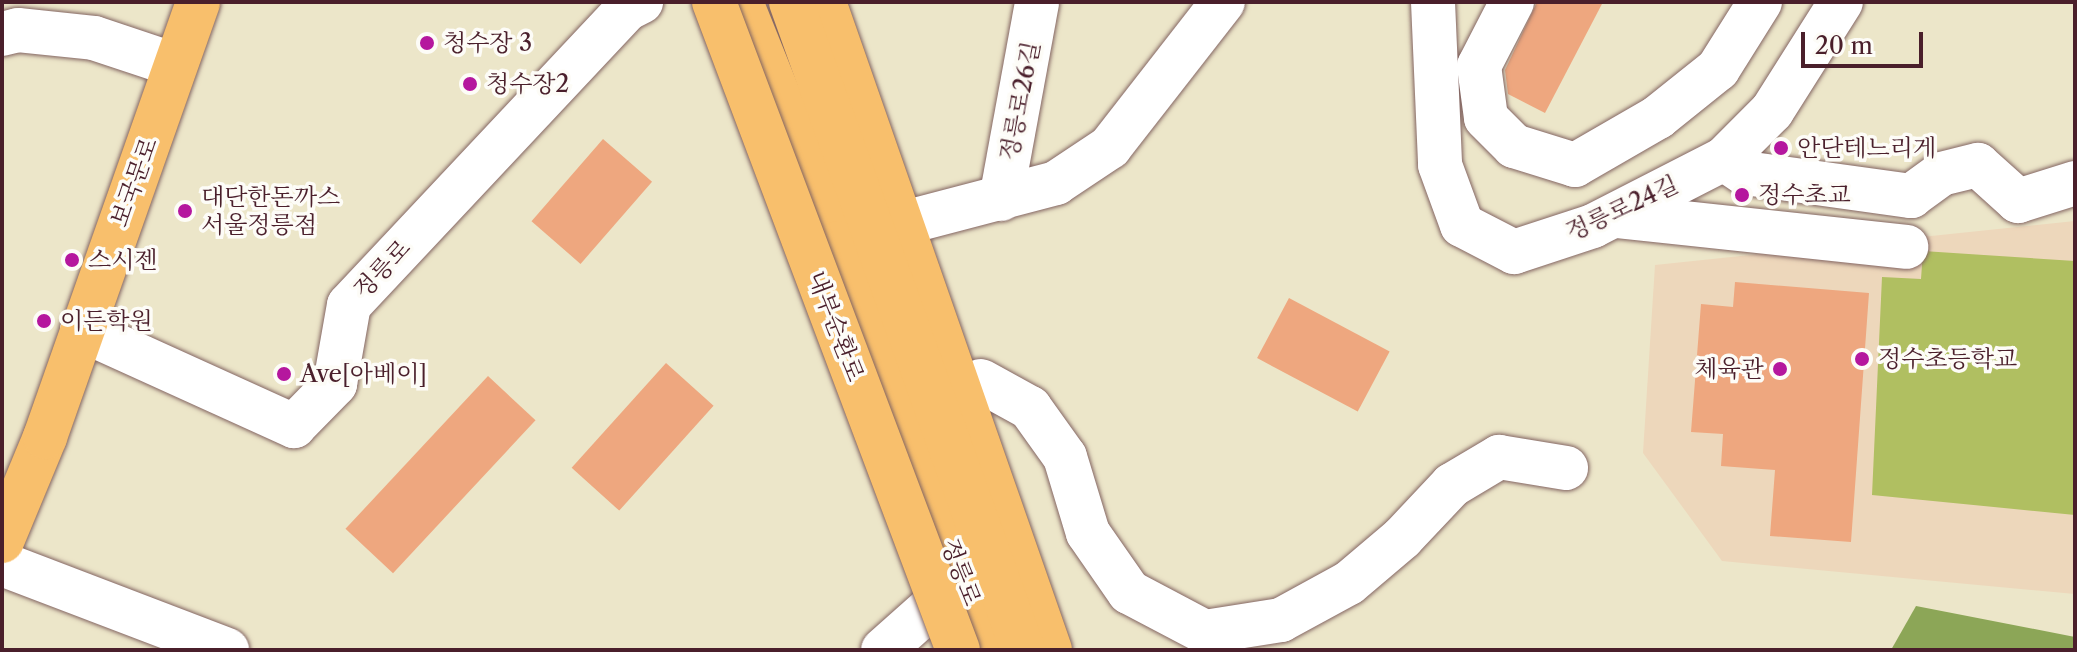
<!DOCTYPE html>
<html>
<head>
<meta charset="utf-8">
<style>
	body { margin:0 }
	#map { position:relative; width:2077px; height:652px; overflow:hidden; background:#ece6c9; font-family:"Libre Caslon Text","Noto Serif KR",serif }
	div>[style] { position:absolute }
	.built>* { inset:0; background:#edd7bb }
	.green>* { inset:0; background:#b0bf61 }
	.forest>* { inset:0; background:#8ca657 }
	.building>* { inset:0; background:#eea77f; transform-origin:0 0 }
	.roads { filter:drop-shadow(0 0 2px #836562) drop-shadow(0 0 2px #836562) }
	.minor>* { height:44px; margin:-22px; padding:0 22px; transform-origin:22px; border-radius:22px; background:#fff }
	.major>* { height:44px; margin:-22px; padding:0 22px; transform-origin:22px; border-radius:22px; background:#f8bf6c }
	.highway>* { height:44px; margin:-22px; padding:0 22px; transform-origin:22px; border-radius:22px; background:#f8bf6c }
	.bridges { filter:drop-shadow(0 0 2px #836562) drop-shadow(0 0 2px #836562) }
	.highway-bridge>* { height:44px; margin:-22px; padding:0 22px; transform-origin:22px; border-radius:22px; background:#f8bf6c }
	.dots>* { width:22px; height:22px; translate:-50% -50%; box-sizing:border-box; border:4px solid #fdfcf7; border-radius:50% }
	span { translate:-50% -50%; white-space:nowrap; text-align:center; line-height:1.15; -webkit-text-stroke:7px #fdfcf7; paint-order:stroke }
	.poi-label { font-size:24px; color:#4a1f2b }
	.left { translate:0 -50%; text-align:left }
	.right { translate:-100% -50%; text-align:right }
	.street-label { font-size:24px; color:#4a1f2b }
	.frame { position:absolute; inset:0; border:4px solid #4a1f2b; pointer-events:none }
	.scale { position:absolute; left:1801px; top:32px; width:122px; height:36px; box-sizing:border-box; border:4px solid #4a1f2b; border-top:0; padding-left:10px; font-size:24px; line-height:28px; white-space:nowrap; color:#4a1f2b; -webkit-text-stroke:6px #fdfcf7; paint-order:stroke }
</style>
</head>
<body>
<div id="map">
	<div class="built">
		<i style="clip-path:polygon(2075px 221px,2075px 594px,1722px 561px,1643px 453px,1655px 265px)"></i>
	</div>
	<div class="green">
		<i style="clip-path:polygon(1923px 251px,2075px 261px,2075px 515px,1872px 495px,1882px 277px,1921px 279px)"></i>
	</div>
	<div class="forest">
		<i style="clip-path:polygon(1916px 606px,2075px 637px,2075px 650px,1891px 650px)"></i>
	</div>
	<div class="building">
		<i style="clip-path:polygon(1537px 2px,1603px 2px,1545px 113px,1508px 94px,1505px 70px)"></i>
		<i style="left:603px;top:139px;width:65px;height:109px;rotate:41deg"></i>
		<i style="clip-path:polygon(1735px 282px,1869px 293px,1851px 542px,1770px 536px,1775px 470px,1721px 466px,1723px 434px,1691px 432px,1701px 304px,1733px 307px)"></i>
		<i style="left:1289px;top:298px;width:114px;height:68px;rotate:28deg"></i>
		<i style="left:666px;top:363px;width:64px;height:141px;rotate:42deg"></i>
		<i style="left:488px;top:376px;width:65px;height:209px;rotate:43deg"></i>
	</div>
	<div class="roads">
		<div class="minor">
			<i style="left:1433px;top:2px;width:163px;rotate:87.5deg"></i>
			<i style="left:1440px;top:165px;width:64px;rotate:69.9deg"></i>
			<i style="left:1462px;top:225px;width:59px;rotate:27.4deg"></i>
			<i style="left:1514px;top:252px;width:83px;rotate:-18.2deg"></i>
			<i style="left:1593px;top:226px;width:147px;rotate:-27.1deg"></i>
			<i style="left:1724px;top:159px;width:68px;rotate:-45deg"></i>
			<i style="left:1772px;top:111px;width:129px;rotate:-57.7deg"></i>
			<i style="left:1512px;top:2px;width:72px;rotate:117.3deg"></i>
			<i style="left:1479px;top:66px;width:52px;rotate:82.3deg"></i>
			<i style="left:1486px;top:118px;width:40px;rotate:45deg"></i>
			<i style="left:1514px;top:146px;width:64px;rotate:17.3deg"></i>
			<i style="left:1575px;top:165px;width:96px;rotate:-30deg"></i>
			<i style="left:1658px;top:117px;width:77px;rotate:-38.7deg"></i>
			<i style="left:1718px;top:69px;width:79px;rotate:-57.9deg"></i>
			<i style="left:2px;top:34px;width:16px;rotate:-14deg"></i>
			<i style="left:18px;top:30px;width:76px;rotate:6deg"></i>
			<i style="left:94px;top:38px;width:85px;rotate:18.4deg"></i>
			<i style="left:1724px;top:159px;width:25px;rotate:34deg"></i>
			<i style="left:1745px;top:173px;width:168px;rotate:7.9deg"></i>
			<i style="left:1911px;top:196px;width:37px;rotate:-36deg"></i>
			<i style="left:1941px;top:174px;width:38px;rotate:-14deg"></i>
			<i style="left:1978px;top:165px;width:54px;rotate:42deg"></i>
			<i style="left:2018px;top:201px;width:60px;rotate:-17.5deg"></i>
			<i style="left:1001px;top:199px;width:200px;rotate:-79.6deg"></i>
			<i style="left:1618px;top:216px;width:290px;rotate:6.1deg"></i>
			<i style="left:919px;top:219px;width:142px;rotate:-14.7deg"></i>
			<i style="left:1056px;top:183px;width:65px;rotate:-33.7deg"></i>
			<i style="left:1110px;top:147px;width:184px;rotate:-52.1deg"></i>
			<i style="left:82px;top:330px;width:233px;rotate:24.4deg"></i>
			<i style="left:294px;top:426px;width:59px;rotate:-45.7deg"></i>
			<i style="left:335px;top:384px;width:80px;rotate:-80deg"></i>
			<i style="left:349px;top:305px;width:406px;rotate:-46.8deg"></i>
			<i style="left:627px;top:9px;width:16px;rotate:-27deg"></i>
			<i style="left:981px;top:381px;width:56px;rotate:28.9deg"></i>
			<i style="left:1030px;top:408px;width:60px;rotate:54.5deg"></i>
			<i style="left:1065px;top:457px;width:79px;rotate:73.2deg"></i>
			<i style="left:1088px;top:533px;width:72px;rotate:55.2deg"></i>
			<i style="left:1129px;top:592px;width:86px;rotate:27.8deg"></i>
			<i style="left:1205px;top:632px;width:77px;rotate:-9deg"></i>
			<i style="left:1281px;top:620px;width:77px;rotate:-28.6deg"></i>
			<i style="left:1349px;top:583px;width:70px;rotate:-40.3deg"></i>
			<i style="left:1402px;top:538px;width:73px;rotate:-46.7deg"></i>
			<i style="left:1452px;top:485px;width:55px;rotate:-30.8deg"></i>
			<i style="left:1499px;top:457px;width:68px;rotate:9.3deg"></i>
			<i style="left:2px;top:564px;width:241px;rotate:20.9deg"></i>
			<i style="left:883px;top:650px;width:108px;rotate:-41.6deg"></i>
		</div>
		<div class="major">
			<i style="left:741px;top:2px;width:260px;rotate:68.1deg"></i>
			<i style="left:838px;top:243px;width:434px;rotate:69.5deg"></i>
			<i style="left:824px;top:2px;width:686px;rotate:70.77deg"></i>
			<i style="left:2px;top:541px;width:113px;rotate:-67.5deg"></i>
			<i style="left:45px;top:437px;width:461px;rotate:-70.6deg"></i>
		</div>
		<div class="highway">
			<i style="left:791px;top:2px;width:688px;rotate:70.3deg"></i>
		</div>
	</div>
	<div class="bridges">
		<div class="highway-bridge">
			<i style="left:714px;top:2px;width:692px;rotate:69.37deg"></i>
		</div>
	</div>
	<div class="dots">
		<i style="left:427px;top:43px;background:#b5179e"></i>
		<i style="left:470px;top:84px;background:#b5179e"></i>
		<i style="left:1781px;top:148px;background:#b5179e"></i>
		<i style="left:1742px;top:195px;background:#b5179e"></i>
		<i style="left:185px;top:211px;background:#b5179e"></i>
		<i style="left:72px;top:260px;background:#b5179e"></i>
		<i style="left:44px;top:321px;background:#b5179e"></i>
		<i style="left:1862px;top:359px;background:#b5179e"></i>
		<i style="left:1780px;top:369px;background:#b5179e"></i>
		<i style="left:284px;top:374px;background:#b5179e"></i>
	</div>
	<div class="poi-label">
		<span class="left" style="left:443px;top:43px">청수장 3</span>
		<span class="left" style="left:486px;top:84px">청수장2</span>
		<span class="left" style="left:1797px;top:148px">안단테느리게</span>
		<span class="left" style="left:1758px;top:195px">정수초교</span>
		<span class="left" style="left:201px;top:211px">대단한돈까스<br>서울정릉점</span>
		<span class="left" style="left:88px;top:260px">스시젠</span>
		<span class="left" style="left:60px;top:321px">이든학원</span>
		<span class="left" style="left:1878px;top:359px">정수초등학교</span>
		<span class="right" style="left:1764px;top:369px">체육관</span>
		<span class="left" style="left:300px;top:374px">Ave[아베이]</span>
	</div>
	<div class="street-label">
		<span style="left:1020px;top:101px;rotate:-79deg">정릉로26길</span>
		<span style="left:134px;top:182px;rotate:-70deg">보국문로</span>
		<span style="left:1622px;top:208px;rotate:-25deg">정릉로24길</span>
		<span style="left:382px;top:269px;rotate:-47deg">정릉로</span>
		<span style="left:836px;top:326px;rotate:69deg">내부순환로</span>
		<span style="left:961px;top:572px;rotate:69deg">정릉로</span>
	</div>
	<div class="frame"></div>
	<div class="scale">20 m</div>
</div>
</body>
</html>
